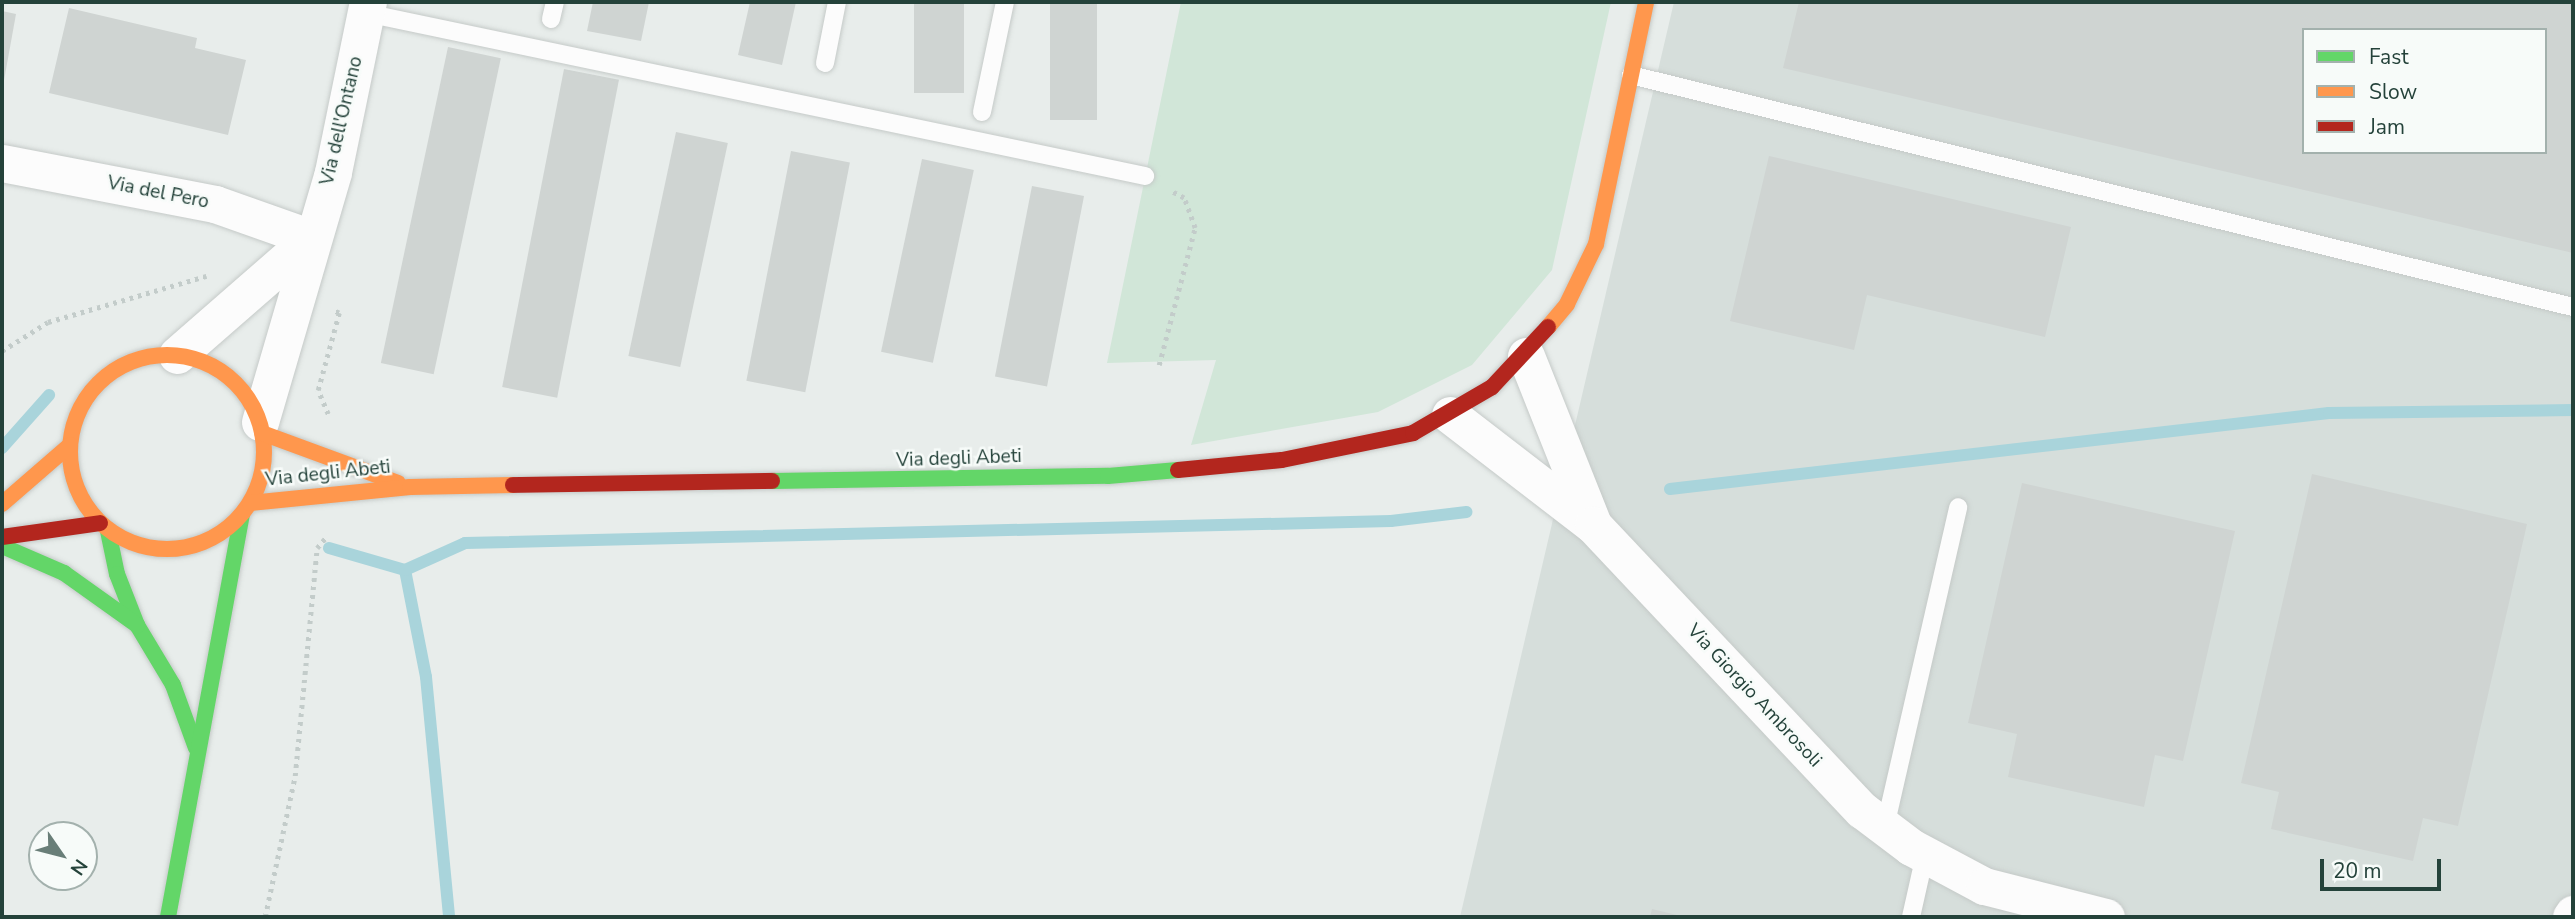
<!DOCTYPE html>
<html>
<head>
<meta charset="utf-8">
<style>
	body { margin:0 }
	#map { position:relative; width:2575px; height:919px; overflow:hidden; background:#e8edeb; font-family:"Nunito Sans",sans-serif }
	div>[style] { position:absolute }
	.built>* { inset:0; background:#d6dedb }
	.green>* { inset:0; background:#d1e6d8 }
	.stream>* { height:12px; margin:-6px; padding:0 6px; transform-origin:6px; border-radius:6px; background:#a9d4db }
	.building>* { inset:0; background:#cfd4d2; transform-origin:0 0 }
	.path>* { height:4.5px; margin-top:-2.25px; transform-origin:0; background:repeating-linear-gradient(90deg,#c3ccca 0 3.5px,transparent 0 8.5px) }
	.roads { filter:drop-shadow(0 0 2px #c5cac8) drop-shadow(0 0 2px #c5cac8) }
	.lane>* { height:18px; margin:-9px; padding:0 9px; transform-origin:9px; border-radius:9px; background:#fcfcfc }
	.street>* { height:37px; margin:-18.5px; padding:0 18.5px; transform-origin:18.5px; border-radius:18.5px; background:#fcfcfc }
	.fast>* { height:16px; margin:-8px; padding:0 8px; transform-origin:8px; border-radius:8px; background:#63d668 }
	.slow>* { height:16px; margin:-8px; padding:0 8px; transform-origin:8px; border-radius:8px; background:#ff974d }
	.slow>.ring { margin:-8px; padding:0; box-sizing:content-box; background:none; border:16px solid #ff974d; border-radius:50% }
	.jam>* { height:16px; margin:-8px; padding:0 8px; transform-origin:8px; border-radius:8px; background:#b3261e }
	span { translate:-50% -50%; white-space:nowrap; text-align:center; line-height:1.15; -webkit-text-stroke:5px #f7fbf9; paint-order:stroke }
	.street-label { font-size:19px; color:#24423a }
	.frame { position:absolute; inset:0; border:4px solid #24423a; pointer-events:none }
	.legend { position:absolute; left:2302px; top:28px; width:245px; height:126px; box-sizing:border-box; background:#f7fbf9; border:2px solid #a3b1ad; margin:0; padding:9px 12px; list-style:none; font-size:21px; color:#24423a }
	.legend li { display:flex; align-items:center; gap:14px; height:35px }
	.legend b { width:35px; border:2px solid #a3b1ad }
	.north { position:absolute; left:28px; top:821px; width:70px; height:70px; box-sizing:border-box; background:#f7fbf9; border:2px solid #a3b1ad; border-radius:50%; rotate:125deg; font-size:19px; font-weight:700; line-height:28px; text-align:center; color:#24423a }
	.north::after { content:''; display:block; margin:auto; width:24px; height:32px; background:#697e78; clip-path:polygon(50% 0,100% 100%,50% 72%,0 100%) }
	.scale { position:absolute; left:2320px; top:859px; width:121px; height:32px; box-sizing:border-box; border:4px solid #24423a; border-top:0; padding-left:9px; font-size:21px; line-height:24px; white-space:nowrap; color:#24423a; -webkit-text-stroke:5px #f7fbf9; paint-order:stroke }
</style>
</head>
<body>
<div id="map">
	<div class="built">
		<i style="clip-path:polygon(evenodd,1674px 2px,2573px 2px,2573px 917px,1460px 917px,1674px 2px,2304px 30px,2545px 30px,2545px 152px,2304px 152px,2304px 30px)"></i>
	</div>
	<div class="green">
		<i style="clip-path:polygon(1181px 2px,1611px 2px,1552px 270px,1472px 365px,1378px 412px,1191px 445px,1216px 360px,1107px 363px)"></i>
	</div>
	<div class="stream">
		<i style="left:2px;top:448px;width:71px;rotate:-48.4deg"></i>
		<i style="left:1670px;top:489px;width:663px;rotate:-6.58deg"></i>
		<i style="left:2329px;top:413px;width:244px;rotate:-0.7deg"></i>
		<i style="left:329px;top:548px;width:79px;rotate:16.1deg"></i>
		<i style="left:405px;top:570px;width:109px;rotate:78.9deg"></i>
		<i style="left:426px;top:677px;width:241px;rotate:84.5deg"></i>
		<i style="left:405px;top:570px;width:66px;rotate:-24.2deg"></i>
		<i style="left:465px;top:543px;width:926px;rotate:-1.36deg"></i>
		<i style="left:1391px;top:521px;width:76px;rotate:-6.8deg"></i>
	</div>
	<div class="building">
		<i style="clip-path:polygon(593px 2px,649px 2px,641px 41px,587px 31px)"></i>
		<i style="clip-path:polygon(750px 2px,796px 2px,782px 65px,738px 55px)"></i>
		<i style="left:914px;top:2px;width:50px;height:91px"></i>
		<i style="left:1050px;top:2px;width:47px;height:118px"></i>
		<i style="clip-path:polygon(evenodd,1799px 2px,2573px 2px,2573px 253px,1783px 68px,1799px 2px,2304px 30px,2545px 30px,2545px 152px,2304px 152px,2304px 30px)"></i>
		<i style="clip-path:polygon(69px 8px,197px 38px,195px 48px,246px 60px,228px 135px,49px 93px)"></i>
		<i style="clip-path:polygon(2px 11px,16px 14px,3px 86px,2px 86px)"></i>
		<i style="left:448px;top:47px;width:54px;height:323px;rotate:12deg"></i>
		<i style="left:564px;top:69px;width:56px;height:324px;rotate:11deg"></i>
		<i style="left:676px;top:132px;width:53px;height:229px;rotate:12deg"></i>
		<i style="left:791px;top:151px;width:60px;height:234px;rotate:11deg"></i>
		<i style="clip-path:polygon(1769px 156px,2071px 227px,2045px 337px,1867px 295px,1854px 350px,1730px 321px)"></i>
		<i style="left:922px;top:159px;width:53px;height:197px;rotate:12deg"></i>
		<i style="left:1032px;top:186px;width:53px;height:194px;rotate:11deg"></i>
		<i style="clip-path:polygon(2312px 474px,2527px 524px,2458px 826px,2423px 818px,2413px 861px,2271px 829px,2279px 792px,2241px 783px)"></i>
		<i style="clip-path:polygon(2022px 483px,2235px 531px,2183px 761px,2155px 755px,2144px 807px,2008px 777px,2017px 734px,1968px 723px)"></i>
		<i style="clip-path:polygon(1652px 909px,1681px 916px,1681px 917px,1650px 917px)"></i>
	</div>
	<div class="path">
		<i style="left:2px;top:351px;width:54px;rotate:-32.2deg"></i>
		<i style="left:48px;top:322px;width:165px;rotate:-16.2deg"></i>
		<i style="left:1159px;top:365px;width:142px;rotate:-75.3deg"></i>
		<i style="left:1195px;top:228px;width:32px;rotate:-110deg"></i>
		<i style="left:1184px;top:198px;width:15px;rotate:-152deg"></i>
		<i style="left:328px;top:414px;width:26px;rotate:-113deg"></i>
		<i style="left:318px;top:390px;width:80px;rotate:-74.7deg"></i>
		<i style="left:339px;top:313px;width:8px;rotate:-157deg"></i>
		<i style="left:265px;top:917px;width:144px;rotate:-78deg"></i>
		<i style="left:295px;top:776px;width:229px;rotate:-84.5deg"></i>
		<i style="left:317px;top:548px;width:16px;rotate:-50deg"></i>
	</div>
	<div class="roads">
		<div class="lane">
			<i style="left:366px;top:13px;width:796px;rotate:11.82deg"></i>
			<i style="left:551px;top:19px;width:17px;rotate:-77deg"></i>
			<i style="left:825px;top:63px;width:62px;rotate:-78.9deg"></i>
			<i style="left:1631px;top:75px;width:970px;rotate:13.84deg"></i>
			<i style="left:982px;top:112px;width:112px;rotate:-78.2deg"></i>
			<i style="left:1885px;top:827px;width:328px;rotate:-77.1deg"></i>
			<i style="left:1911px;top:917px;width:64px;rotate:-77.3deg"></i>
		</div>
		<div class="street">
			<i style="left:2px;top:163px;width:217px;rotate:10.9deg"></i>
			<i style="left:215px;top:204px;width:102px;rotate:19.5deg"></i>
			<i style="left:177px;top:355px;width:178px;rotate:-41.1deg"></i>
			<i style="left:1526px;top:356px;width:181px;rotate:68.3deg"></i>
			<i style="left:1450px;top:415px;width:180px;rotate:37.6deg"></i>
			<i style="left:1593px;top:525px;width:392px;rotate:46.7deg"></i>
			<i style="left:1862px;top:810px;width:61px;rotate:37.1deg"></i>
			<i style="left:1911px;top:847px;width:83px;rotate:28.1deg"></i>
			<i style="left:1984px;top:886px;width:126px;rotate:14.3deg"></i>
			<i style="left:260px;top:422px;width:260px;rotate:-73.7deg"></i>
			<i style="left:333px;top:172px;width:174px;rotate:-78.4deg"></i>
			<i style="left:2571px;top:917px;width:4px;rotate:-56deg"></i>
		</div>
		<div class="fast">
			<i style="left:772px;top:481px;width:336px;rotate:-0.9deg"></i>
			<i style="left:1108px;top:476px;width:70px;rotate:-4.9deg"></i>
			<i style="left:108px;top:531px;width:44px;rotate:78.2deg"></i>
			<i style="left:117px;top:574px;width:55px;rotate:68.6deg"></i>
			<i style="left:137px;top:625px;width:70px;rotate:59deg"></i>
			<i style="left:173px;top:685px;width:67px;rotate:69.9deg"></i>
			<i style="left:2px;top:546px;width:68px;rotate:23.5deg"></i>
			<i style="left:64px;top:573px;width:90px;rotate:35.5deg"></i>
			<i style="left:168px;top:917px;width:409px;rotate:-79.6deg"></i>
		</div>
		<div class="slow">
			<i style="left:1548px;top:327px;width:30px;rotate:-50deg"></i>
			<i style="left:1567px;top:304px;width:67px;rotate:-64.2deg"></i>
			<i style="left:1596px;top:244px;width:247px;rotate:-78.3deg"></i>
			<i class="ring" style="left:70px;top:355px;width:178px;height:178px"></i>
			<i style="left:262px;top:433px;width:145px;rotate:20.2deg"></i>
			<i style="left:250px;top:503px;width:161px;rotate:-5.7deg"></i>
			<i style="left:410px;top:487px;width:103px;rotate:-1.1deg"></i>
			<i style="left:2px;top:504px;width:90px;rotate:-40.9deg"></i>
		</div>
		<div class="jam">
			<i style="left:1178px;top:470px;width:104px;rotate:-5.5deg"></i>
			<i style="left:1282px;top:460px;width:134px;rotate:-11.6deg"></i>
			<i style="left:1413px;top:433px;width:91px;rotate:-30.2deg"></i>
			<i style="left:1492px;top:387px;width:82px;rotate:-47deg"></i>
			<i style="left:513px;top:485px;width:259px;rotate:-0.9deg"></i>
			<i style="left:2px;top:537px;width:99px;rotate:-8.1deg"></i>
		</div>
	</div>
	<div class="street-label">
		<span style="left:342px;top:121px;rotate:-77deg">Via dell'Ontano</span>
		<span style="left:158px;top:193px;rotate:11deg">Via del Pero</span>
		<span style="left:959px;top:459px;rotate:-2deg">Via degli Abeti</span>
		<span style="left:328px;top:474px;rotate:-6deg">Via degli Abeti</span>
		<span style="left:1754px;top:696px;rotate:47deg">Via Giorgio Ambrosoli</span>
	</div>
	<div class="frame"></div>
	<ul class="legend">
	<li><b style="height:9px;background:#63d668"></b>Fast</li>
	<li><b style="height:9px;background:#ff974d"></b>Slow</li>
	<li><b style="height:9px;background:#b3261e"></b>Jam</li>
	</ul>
	<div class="north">N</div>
	<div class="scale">20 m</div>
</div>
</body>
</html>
